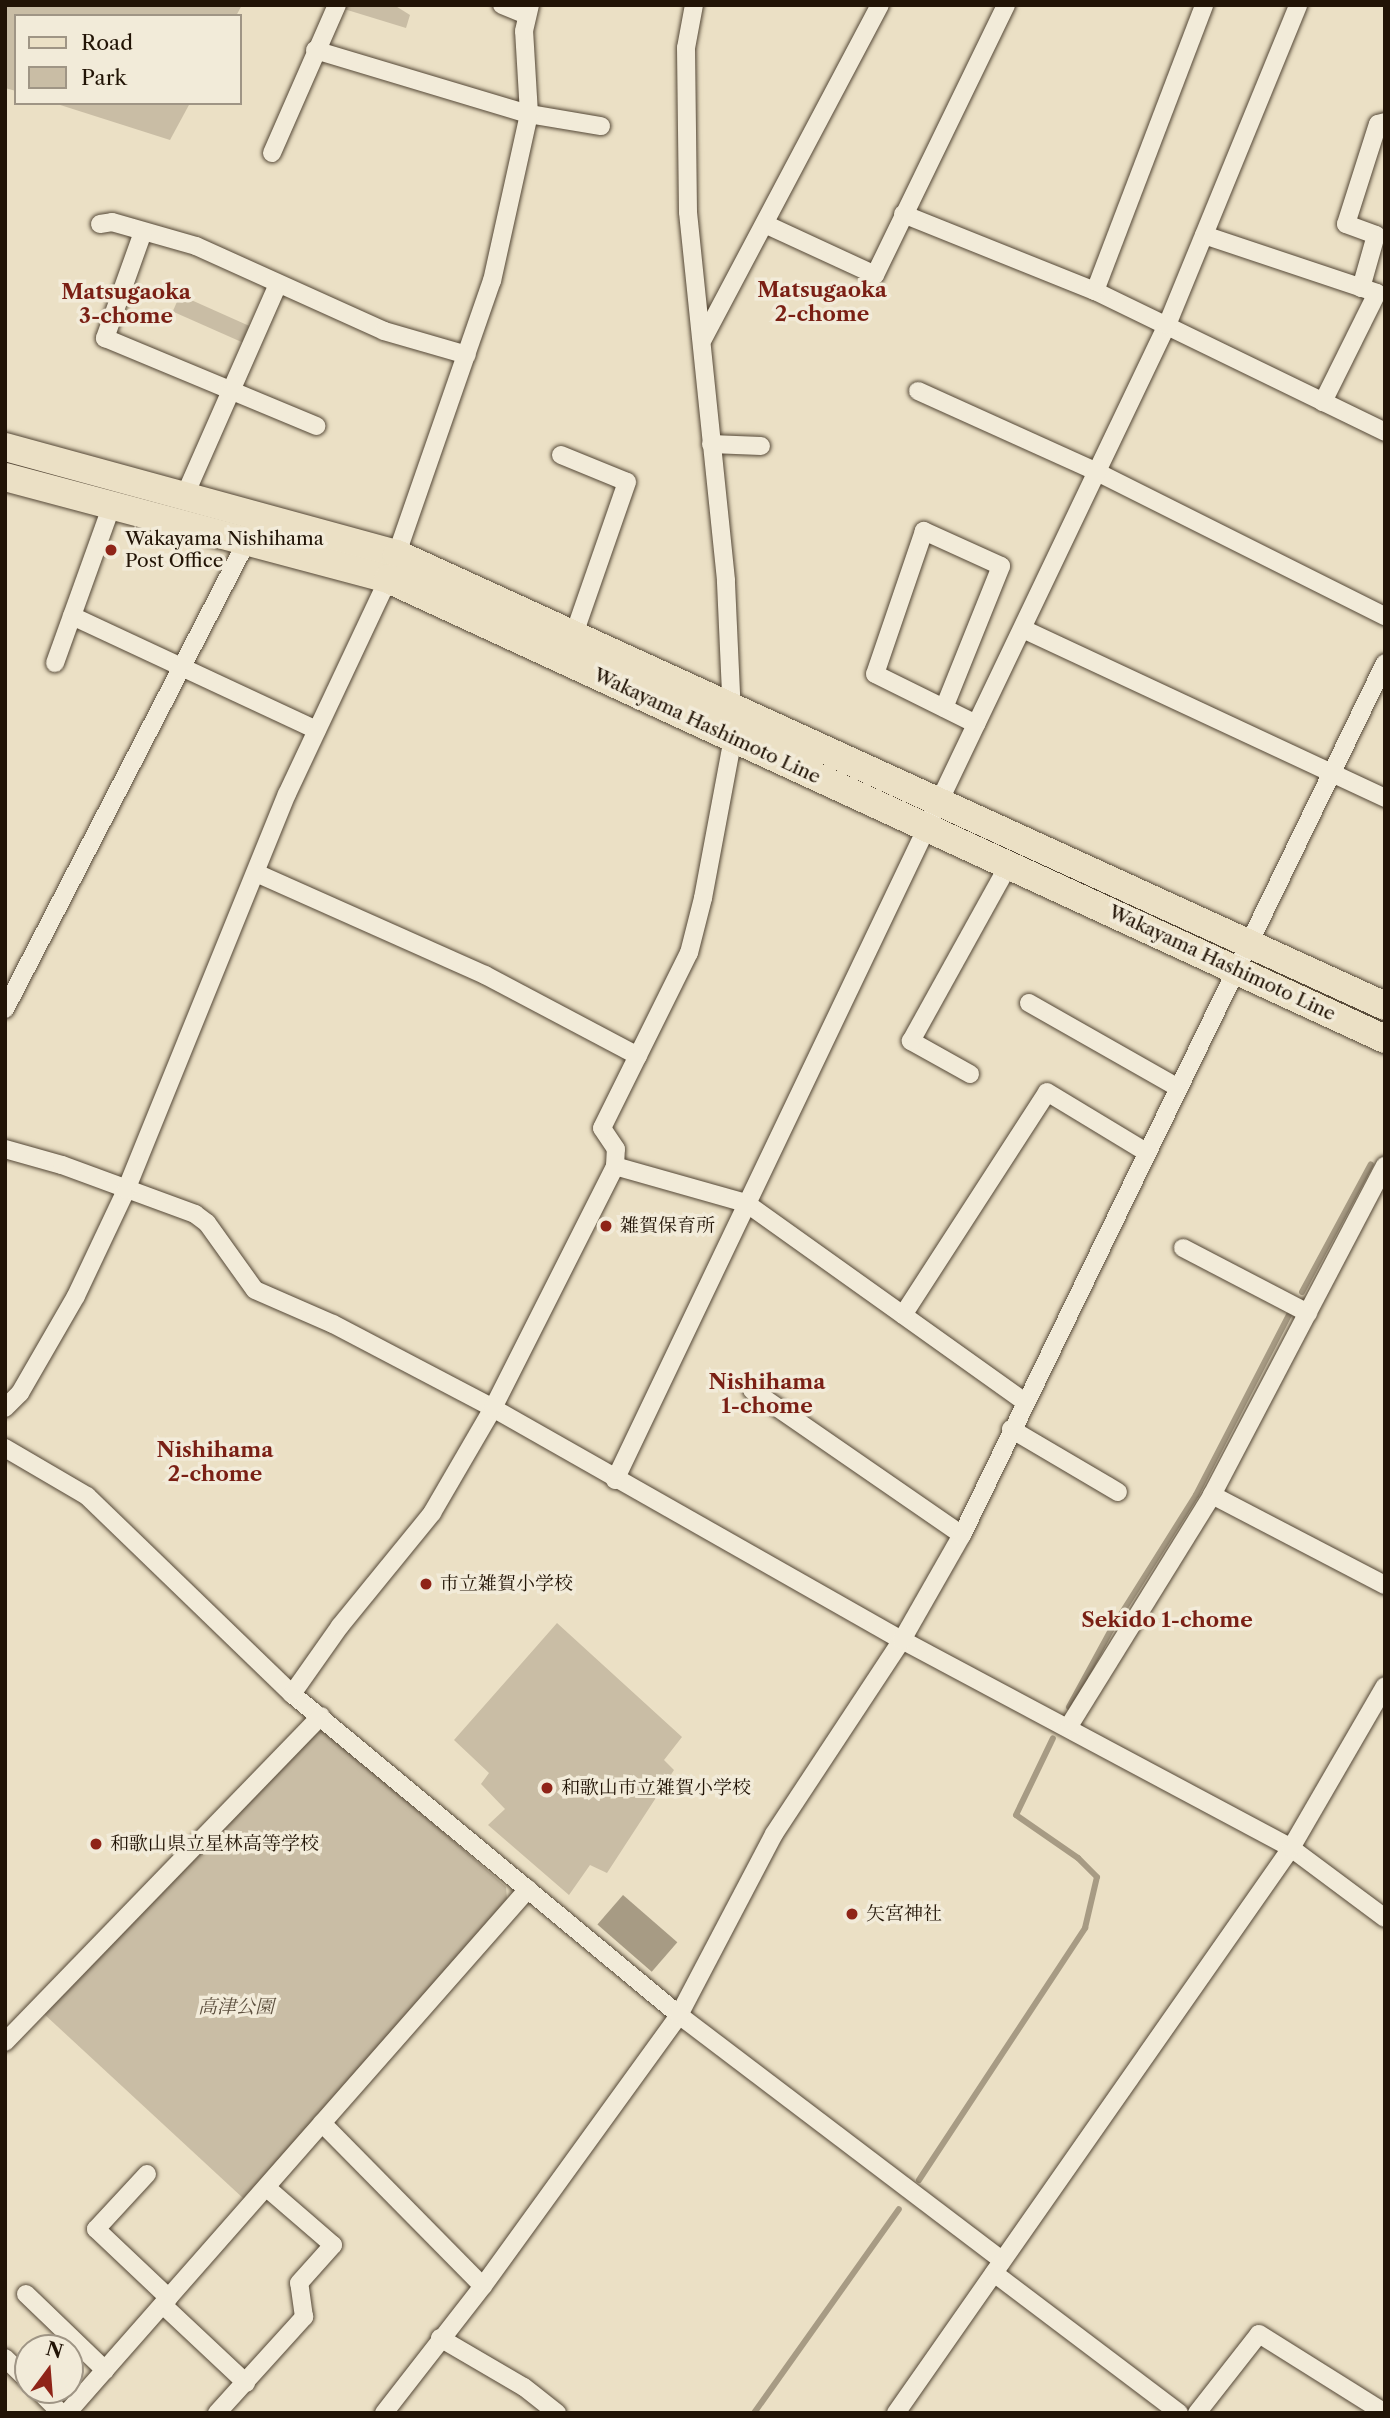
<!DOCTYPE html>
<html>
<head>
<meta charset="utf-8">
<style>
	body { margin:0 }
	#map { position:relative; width:1390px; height:2418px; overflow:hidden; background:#ebe0c5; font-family:"Libre Caslon Text","Noto Serif JP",serif }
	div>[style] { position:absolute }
	.green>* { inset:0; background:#c9bda5; transform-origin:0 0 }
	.water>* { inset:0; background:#a79b84; transform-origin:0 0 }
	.stream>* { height:6px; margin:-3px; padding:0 3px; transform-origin:3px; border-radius:3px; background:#a79b84 }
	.roads { filter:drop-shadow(0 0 2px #544736) drop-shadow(0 0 2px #544736) }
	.minor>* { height:18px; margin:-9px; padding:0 9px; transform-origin:9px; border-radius:9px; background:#f2ebd9 }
	.primary>* { height:28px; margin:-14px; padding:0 14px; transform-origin:14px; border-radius:14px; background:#ebe0c5 }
	.dots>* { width:19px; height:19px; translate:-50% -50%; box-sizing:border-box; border:4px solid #f2ebd9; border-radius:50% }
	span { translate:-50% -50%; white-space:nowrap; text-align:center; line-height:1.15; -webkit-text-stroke:7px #f2ebd9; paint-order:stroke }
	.poi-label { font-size:19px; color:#221406 }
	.left { translate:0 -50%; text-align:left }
	.street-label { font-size:19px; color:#221406 }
	.park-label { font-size:19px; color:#5c4f3e; font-style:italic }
	.neighbourhood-label { font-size:21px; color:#7a1f14; font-weight:700 }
	.frame { position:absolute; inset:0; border:7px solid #221406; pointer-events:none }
	.legend { position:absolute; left:14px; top:14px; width:228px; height:91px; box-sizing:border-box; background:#f2ebd9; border:2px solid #9f9585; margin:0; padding:9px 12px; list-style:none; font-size:21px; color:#221406 }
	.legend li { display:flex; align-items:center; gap:14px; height:35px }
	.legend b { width:35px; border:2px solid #9f9585 }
	.north { position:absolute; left:14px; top:2334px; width:70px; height:70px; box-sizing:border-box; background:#f2ebd9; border:2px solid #9f9585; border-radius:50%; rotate:16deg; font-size:19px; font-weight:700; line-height:28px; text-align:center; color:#221406 }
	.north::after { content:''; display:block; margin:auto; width:24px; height:32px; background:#8f2418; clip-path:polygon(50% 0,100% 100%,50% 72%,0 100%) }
</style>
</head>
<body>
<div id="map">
	<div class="green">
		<i style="clip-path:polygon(5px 5px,242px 5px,236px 16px,16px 16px,16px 91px,5px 88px)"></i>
		<i style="clip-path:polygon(345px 5px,394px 5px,410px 15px,406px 28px,344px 9px)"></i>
		<i style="clip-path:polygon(54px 103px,190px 103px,170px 140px)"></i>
		<i style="left:180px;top:295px;width:76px;height:18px;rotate:24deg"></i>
		<i style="clip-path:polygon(557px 1623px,682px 1737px,664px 1760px,674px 1770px,607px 1873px,590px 1865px,569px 1895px,488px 1825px,505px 1809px,481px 1784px,489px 1773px,454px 1740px)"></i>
		<i style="clip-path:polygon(325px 1729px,506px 1887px,507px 1899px,244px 2199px,44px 2014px,313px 1735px)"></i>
	</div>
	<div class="water">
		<i style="left:623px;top:1895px;width:72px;height:39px;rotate:41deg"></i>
	</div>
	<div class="stream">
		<i style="left:1302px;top:1292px;width:145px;rotate:-61.7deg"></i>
		<i style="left:1069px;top:1707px;width:88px;rotate:-61.4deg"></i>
		<i style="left:1111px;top:1630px;width:160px;rotate:-57.8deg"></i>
		<i style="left:1196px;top:1495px;width:203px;rotate:-62.7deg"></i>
		<i style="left:919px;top:2180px;width:302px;rotate:-56.6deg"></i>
		<i style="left:1085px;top:1928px;width:52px;rotate:-76.8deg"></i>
		<i style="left:1097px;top:1877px;width:27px;rotate:-135deg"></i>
		<i style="left:1078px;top:1858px;width:75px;rotate:-145.3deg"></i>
		<i style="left:1016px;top:1815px;width:85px;rotate:-64.3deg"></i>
		<i style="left:754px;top:2413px;width:250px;rotate:-54.6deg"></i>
	</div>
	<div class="roads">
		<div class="minor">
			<i style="left:502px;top:5px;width:27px;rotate:22deg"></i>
			<i style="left:315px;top:50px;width:223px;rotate:16.7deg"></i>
			<i style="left:529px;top:114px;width:73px;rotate:9.5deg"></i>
			<i style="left:272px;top:153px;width:162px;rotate:-66.3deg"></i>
			<i style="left:903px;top:214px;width:207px;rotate:21.9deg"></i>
			<i style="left:1095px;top:291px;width:322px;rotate:25.9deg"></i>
			<i style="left:100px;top:224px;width:12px;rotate:-9deg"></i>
			<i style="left:112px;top:222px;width:87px;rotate:15.9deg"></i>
			<i style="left:196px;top:246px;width:206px;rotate:24.3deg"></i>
			<i style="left:384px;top:331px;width:86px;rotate:16.1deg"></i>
			<i style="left:767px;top:225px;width:119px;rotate:24.8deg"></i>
			<i style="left:875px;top:275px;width:300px;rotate:-64.1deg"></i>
			<i style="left:143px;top:232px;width:113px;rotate:109.7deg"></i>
			<i style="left:105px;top:338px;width:229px;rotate:22.6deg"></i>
			<i style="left:1204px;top:235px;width:182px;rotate:18.5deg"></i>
			<i style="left:1377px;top:293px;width:122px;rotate:116.4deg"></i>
			<i style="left:1361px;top:288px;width:55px;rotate:-74.2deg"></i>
			<i style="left:1376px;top:235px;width:32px;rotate:-160deg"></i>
			<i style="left:1346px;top:224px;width:105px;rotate:-72.3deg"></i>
			<i style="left:1378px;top:124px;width:7px;rotate:-16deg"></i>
			<i style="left:1095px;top:291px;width:306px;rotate:-69.1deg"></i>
			<i style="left:703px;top:339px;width:378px;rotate:-62.1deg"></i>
			<i style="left:918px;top:391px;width:196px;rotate:24.3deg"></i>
			<i style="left:1097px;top:472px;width:322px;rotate:26.6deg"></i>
			<i style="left:711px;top:444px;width:50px;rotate:2.3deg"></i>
			<i style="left:561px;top:455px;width:71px;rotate:22.2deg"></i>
			<i style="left:627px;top:482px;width:161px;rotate:109.2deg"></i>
			<i style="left:185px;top:495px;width:231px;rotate:-66.2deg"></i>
			<i style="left:72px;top:616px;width:270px;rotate:25deg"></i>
			<i style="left:1023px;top:629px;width:400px;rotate:25deg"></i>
			<i style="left:55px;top:663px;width:168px;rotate:-70.2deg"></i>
			<i style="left:944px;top:708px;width:153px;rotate:-68.1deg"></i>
			<i style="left:1001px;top:566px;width:85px;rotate:-155.6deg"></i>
			<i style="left:924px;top:531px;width:151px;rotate:108.9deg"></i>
			<i style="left:875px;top:674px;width:113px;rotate:26.3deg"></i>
			<i style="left:256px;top:873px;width:251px;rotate:24deg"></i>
			<i style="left:485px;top:975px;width:173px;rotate:27.9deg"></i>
			<i style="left:1029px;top:1003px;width:170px;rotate:29.6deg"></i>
			<i style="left:5px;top:1009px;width:527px;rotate:-62.66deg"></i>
			<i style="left:970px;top:1074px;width:68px;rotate:-150.8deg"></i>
			<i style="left:911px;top:1041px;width:200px;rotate:-61deg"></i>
			<i style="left:5px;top:1149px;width:59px;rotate:15.7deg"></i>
			<i style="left:62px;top:1165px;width:142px;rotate:20.2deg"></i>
			<i style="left:195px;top:1214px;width:15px;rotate:37deg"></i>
			<i style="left:207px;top:1223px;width:82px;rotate:54.4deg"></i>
			<i style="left:255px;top:1290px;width:85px;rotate:23.6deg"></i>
			<i style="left:333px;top:1324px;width:181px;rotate:27.7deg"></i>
			<i style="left:493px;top:1408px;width:470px;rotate:29.6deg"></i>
			<i style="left:902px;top:1640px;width:441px;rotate:28.1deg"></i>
			<i style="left:1291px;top:1848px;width:117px;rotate:36.7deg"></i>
			<i style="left:615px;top:1166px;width:136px;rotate:15.8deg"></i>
			<i style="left:746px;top:1203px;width:341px;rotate:35.5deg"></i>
			<i style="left:1183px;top:1248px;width:141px;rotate:27.5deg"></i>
			<i style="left:903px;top:1315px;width:265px;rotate:-57.1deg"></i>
			<i style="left:1047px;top:1092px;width:116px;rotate:31.2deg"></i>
			<i style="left:752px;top:1390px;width:255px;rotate:34.6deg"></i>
			<i style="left:5px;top:1408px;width:21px;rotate:-45deg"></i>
			<i style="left:20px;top:1393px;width:112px;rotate:-60deg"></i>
			<i style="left:76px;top:1296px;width:117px;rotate:-64.7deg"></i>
			<i style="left:126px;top:1190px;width:427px;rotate:-67.9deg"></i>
			<i style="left:287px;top:794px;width:238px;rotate:-64.8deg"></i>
			<i style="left:388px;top:579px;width:316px;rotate:-70.8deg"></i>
			<i style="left:492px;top:281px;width:171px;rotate:-77.5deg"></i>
			<i style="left:529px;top:114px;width:83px;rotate:-93.4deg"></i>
			<i style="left:524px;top:31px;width:27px;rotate:-77deg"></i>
			<i style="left:1011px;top:1429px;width:124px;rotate:30.5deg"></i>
			<i style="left:5px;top:1448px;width:95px;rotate:30.3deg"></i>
			<i style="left:87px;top:1496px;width:285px;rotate:44deg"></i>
			<i style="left:292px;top:1694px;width:503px;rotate:39.67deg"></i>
			<i style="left:679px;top:2015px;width:405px;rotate:37.2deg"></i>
			<i style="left:615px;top:1480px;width:1280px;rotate:-64.46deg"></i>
			<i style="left:1167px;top:325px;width:346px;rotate:-67.7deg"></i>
			<i style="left:1212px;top:1495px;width:195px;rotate:27.5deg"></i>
			<i style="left:292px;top:1694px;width:83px;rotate:-54.8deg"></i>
			<i style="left:340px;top:1626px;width:146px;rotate:-50.8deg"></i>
			<i style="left:432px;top:1513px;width:121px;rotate:-59.8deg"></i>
			<i style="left:493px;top:1408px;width:271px;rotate:-63.2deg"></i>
			<i style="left:615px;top:1166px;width:17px;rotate:-87deg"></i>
			<i style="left:616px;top:1149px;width:25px;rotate:-124deg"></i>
			<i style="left:602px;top:1128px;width:195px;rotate:-63.6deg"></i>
			<i style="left:689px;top:953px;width:57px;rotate:-75.7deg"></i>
			<i style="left:703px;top:898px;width:164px;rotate:-79.4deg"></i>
			<i style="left:733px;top:737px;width:157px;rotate:-92.6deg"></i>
			<i style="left:726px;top:580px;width:370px;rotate:-95.9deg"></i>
			<i style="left:688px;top:212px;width:164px;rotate:-90.7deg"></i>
			<i style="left:686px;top:48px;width:44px;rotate:-79.5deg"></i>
			<i style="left:1069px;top:1726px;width:272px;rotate:-58.2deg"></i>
			<i style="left:1212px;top:1495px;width:372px;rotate:-62.3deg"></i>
			<i style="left:5px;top:2042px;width:454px;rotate:-45.9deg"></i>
			<i style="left:322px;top:2123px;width:229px;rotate:45.4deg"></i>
			<i style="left:147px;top:2174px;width:75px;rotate:132.8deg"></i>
			<i style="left:96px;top:2229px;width:100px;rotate:43.4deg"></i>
			<i style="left:994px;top:2273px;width:232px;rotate:37.1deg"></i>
			<i style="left:26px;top:2294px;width:110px;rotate:43.9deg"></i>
			<i style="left:163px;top:2305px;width:114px;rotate:43.2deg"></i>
			<i style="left:440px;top:2338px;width:97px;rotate:30.3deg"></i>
			<i style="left:524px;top:2387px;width:42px;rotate:38.2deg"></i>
			<i style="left:5px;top:2358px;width:32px;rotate:44deg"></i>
			<i style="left:38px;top:2390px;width:33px;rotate:45deg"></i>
			<i style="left:67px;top:2413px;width:698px;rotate:-48.66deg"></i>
			<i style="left:217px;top:2413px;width:130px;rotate:-47.8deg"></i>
			<i style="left:304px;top:2317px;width:34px;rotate:-98deg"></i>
			<i style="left:299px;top:2283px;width:51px;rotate:-48.2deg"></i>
			<i style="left:333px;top:2245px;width:87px;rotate:-139.2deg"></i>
			<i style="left:384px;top:2413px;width:161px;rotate:-52.1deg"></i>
			<i style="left:483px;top:2286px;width:334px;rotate:-54.1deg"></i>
			<i style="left:679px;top:2015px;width:204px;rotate:-62.3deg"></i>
			<i style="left:774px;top:1834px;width:232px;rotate:-56.6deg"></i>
			<i style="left:902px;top:1640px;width:121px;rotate:-60.3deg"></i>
			<i style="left:962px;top:1535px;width:969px;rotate:-64.12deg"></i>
			<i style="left:896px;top:2413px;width:689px;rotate:-55.04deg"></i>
			<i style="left:1291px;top:1848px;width:187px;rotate:-59.9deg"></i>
			<i style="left:1197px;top:2413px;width:100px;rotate:-51.9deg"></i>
			<i style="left:1259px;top:2334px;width:149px;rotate:32.1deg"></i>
		</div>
		<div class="primary">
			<i style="left:5px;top:447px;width:406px;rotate:15.3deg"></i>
			<i style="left:397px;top:554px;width:1086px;rotate:24.58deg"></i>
			<i style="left:5px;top:477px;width:396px;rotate:14.9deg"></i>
			<i style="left:388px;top:579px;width:1098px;rotate:24.77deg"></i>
		</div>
	</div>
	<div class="dots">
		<i style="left:111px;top:550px;background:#8f2418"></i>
		<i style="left:606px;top:1226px;background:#8f2418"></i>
		<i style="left:426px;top:1584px;background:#8f2418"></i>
		<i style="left:547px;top:1788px;background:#8f2418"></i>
		<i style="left:96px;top:1844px;background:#8f2418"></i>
		<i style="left:852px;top:1914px;background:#8f2418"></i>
	</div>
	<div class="poi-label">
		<span class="left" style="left:125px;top:550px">Wakayama Nishihama<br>Post Office</span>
		<span class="left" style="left:620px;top:1226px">雑賀保育所</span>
		<span class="left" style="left:440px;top:1584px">市立雑賀小学校</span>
		<span class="left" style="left:561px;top:1788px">和歌山市立雑賀小学校</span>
		<span class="left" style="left:110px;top:1844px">和歌山県立星林高等学校</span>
		<span class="left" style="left:866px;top:1914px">矢宮神社</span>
	</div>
	<div class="street-label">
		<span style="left:707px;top:726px;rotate:25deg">Wakayama Hashimoto Line</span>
		<span style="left:1222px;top:963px;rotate:25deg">Wakayama Hashimoto Line</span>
	</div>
	<div class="park-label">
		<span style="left:236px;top:2007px">高津公園</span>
	</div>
	<div class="neighbourhood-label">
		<span style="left:822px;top:302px">Matsugaoka<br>2-chome</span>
		<span style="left:126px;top:304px">Matsugaoka<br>3-chome</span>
		<span style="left:767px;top:1394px">Nishihama<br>1-chome</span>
		<span style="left:215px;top:1462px">Nishihama<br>2-chome</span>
		<span style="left:1167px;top:1620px">Sekido 1-chome</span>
	</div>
	<div class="frame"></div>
	<ul class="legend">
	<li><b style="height:9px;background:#ebe0c5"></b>Road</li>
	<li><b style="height:19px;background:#c9bda5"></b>Park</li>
	</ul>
	<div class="north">N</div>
</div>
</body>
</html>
